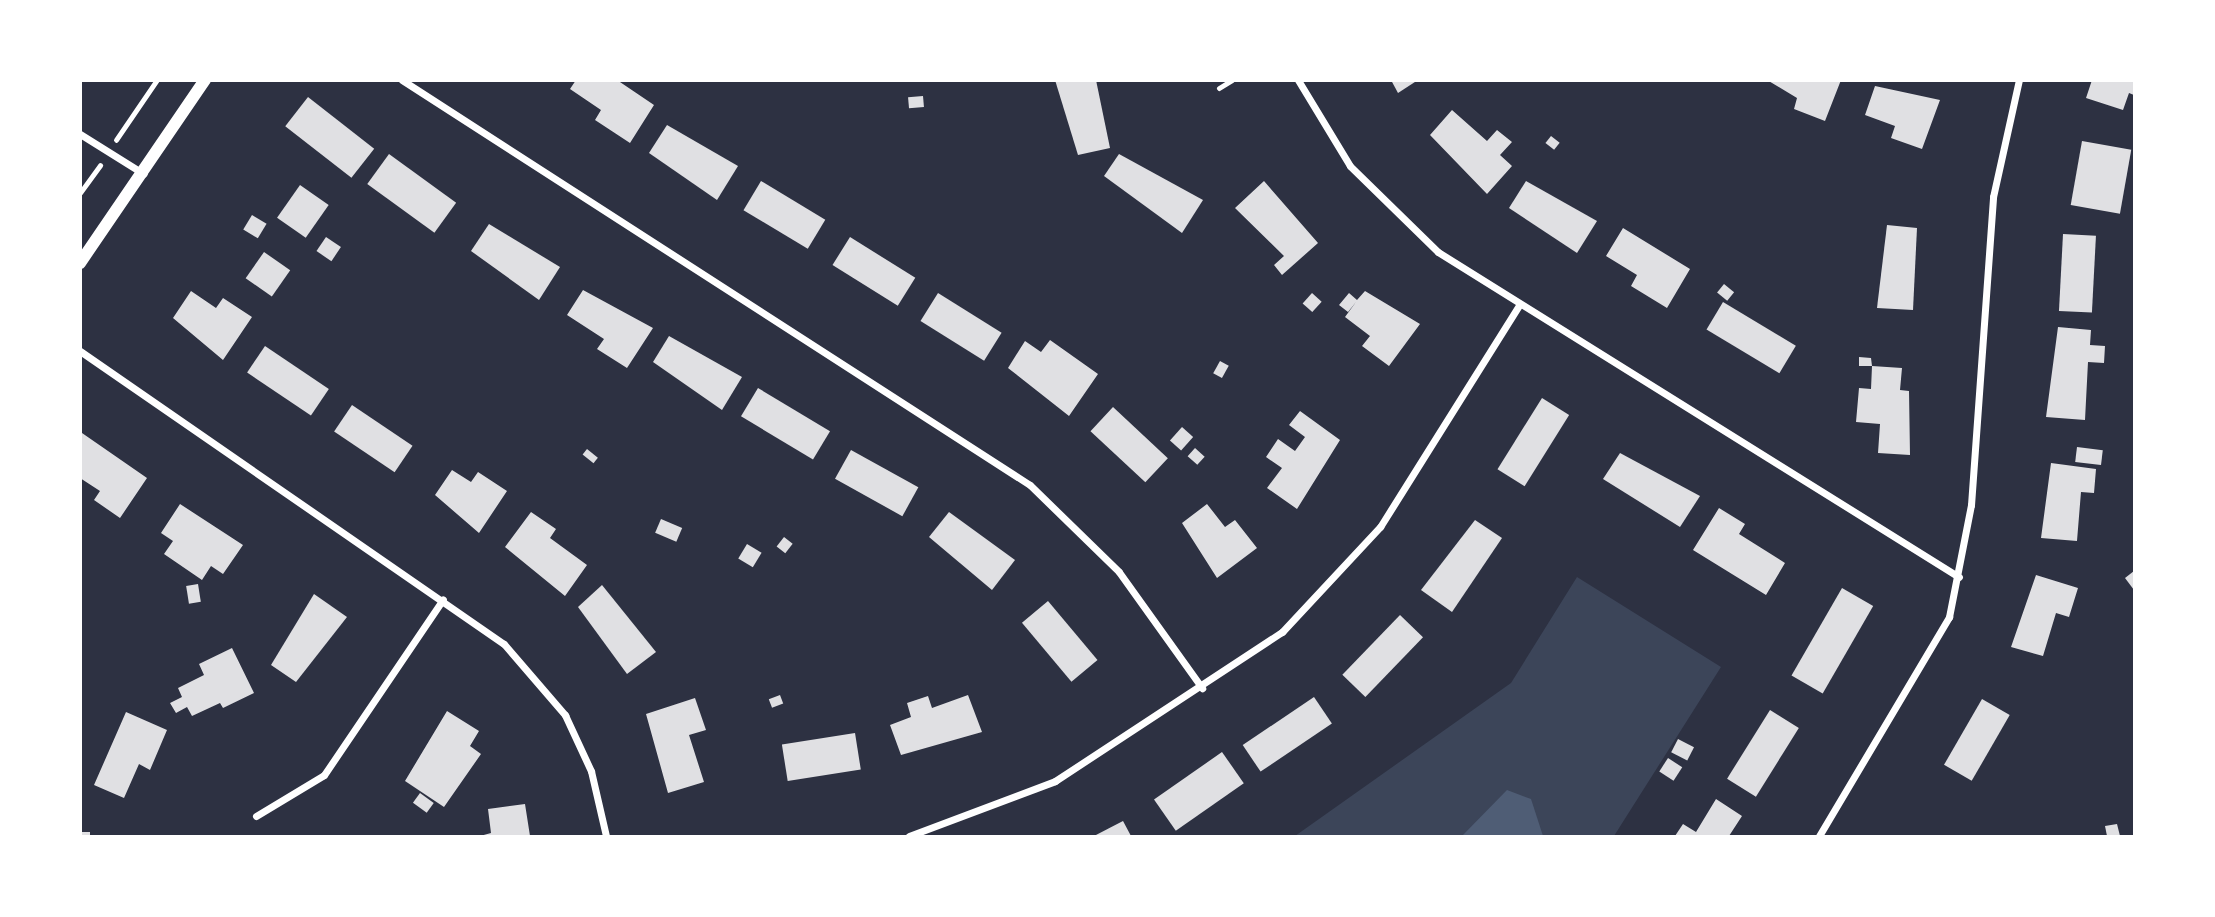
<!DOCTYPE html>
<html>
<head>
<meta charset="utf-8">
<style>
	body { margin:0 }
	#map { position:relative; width:2215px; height:917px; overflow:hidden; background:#2d3142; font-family:"Noto Serif",serif }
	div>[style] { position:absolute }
	.green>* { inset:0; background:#3c4559 }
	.water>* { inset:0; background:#4f5d75 }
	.building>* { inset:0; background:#e0e0e3; transform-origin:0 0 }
	.path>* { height:4.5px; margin:-2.25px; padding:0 2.25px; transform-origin:2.25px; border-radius:2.25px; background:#fff }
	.service>* { height:5px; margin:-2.5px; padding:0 2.5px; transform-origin:2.5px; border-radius:2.5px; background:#fff }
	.minor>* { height:7px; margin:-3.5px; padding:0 3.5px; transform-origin:3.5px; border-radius:3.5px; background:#fff }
	.tertiary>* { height:12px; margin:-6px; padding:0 6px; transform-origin:6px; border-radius:6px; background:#fff }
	span { translate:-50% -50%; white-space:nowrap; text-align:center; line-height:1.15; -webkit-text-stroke:6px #fff; paint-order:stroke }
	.frame { position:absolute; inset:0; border:82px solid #fff; pointer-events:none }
</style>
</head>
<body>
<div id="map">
	<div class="green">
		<i style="clip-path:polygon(1577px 577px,1721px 667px,1614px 836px,1295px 836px,1511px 683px)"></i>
	</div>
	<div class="water">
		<i style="clip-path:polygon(1507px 790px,1531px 799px,1543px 836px,1462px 836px)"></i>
	</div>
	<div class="building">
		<i style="clip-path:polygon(576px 80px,617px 80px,654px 105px,630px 143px,595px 120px,601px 110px,570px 89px)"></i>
		<i style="clip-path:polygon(1055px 80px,1096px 80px,1110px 148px,1078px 155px)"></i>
		<i style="clip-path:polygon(1391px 80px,1418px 80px,1398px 93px)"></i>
		<i style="clip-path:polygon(1767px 80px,1841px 80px,1825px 121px,1794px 109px,1797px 98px)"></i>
		<i style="clip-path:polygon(2092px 80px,2134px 80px,2134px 95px,2129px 93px,2123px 110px,2086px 98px)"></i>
		<i style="clip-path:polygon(1875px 86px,1940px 100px,1922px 149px,1891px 138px,1895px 126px,1865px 115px)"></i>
		<i style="left:923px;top:96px;width:11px;height:15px;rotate:85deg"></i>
		<i style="left:308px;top:97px;width:84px;height:37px;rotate:38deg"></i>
		<i style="clip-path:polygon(1452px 110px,1487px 141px,1497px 130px,1512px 142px,1500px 155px,1512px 166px,1487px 194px,1430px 135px)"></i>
		<i style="clip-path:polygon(667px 125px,738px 166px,717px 200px,649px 153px)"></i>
		<i style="left:1551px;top:136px;width:11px;height:9px;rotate:38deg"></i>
		<i style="left:2082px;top:141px;width:50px;height:65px;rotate:10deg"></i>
		<i style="left:389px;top:154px;width:83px;height:37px;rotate:36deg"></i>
		<i style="clip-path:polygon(1119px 154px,1203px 200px,1182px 233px,1104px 176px)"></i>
		<i style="left:761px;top:181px;width:75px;height:34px;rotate:31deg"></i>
		<i style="clip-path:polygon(1264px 181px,1318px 243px,1282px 275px,1274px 265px,1284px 256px,1235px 208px)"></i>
		<i style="clip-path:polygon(1526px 181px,1597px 221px,1577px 253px,1509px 208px)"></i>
		<i style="left:300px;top:185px;width:35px;height:40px;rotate:35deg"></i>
		<i style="left:252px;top:215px;width:17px;height:17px;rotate:31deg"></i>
		<i style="clip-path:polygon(489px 224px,560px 267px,539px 300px,471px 251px)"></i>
		<i style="clip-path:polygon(1887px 225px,1917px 228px,1913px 310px,1877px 308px)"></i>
		<i style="clip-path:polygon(1623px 228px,1690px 269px,1667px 308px,1631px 286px,1637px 275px,1606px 256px)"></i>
		<i style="left:2063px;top:234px;width:33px;height:77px;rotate:3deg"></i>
		<i style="left:326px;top:237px;width:18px;height:17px;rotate:34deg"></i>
		<i style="left:850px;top:237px;width:77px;height:33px;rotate:32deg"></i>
		<i style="left:264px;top:252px;width:32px;height:32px;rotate:35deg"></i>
		<i style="left:1724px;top:284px;width:13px;height:11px;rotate:39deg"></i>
		<i style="clip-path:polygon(583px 290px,653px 328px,627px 368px,597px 349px,604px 339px,567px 315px)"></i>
		<i style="clip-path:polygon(191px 291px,216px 308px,223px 298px,252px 317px,223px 360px,173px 318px)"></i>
		<i style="clip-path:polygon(1365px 291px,1420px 324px,1389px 366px,1362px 346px,1370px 336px,1345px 317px,1356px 302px,1348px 312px,1339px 305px,1349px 293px,1357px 300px)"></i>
		<i style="left:938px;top:293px;width:75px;height:33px;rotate:32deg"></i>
		<i style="left:1312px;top:293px;width:13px;height:14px;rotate:42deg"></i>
		<i style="left:1723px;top:302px;width:85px;height:32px;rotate:31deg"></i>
		<i style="clip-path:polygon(2058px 327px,2091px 330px,2090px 345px,2105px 346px,2104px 363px,2088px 362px,2085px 420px,2046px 417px)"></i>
		<i style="clip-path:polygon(669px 336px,742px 377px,722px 410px,653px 362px)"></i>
		<i style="clip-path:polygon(1050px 340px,1098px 374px,1069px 416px,1008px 368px,1025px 341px,1041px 352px)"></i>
		<i style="left:265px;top:346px;width:77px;height:32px;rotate:34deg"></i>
		<i style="clip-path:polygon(1859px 357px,1871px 358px,1872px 366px,1859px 366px)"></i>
		<i style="left:1220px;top:361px;width:10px;height:14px;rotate:29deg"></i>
		<i style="clip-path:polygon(1872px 366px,1902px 368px,1900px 390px,1909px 391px,1910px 455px,1878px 453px,1880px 424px,1856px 422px,1859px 388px,1871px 389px)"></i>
		<i style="left:758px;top:388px;width:84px;height:33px;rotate:31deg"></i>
		<i style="left:1542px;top:398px;width:32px;height:84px;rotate:32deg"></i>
		<i style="left:352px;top:405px;width:73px;height:32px;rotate:34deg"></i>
		<i style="left:1113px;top:407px;width:75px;height:33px;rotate:43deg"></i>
		<i style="clip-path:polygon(1300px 411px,1340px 440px,1297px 509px,1267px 488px,1282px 468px,1266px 457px,1278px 439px,1295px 451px,1305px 437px,1289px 425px)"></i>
		<i style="left:1182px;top:427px;width:15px;height:18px;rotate:42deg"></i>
		<i style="clip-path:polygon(82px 433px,147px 478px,120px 518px,94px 500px,100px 491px,80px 478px)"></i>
		<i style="left:2077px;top:447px;width:26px;height:15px;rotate:7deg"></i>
		<i style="left:1195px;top:448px;width:13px;height:11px;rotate:42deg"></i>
		<i style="left:587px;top:449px;width:14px;height:7px;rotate:39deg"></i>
		<i style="left:851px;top:450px;width:77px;height:33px;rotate:29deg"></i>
		<i style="clip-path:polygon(1620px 453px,1700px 496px,1680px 527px,1603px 479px)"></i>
		<i style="clip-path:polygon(2051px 463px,2096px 469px,2094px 493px,2081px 492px,2077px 541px,2041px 538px)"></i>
		<i style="clip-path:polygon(452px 470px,471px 482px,478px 472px,507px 491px,479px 533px,435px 495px)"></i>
		<i style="clip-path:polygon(180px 504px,243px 545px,223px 574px,211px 566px,202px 580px,164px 554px,173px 541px,161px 533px)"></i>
		<i style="clip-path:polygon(1207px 504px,1225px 527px,1235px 520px,1257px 548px,1217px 578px,1182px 523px)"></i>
		<i style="clip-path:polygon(1719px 508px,1745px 524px,1739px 534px,1785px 563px,1766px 595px,1693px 550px)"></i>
		<i style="clip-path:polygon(531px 512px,556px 529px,550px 538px,587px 565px,565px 596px,505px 547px)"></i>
		<i style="clip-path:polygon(949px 512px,1015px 560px,992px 590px,929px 537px)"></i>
		<i style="left:661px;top:519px;width:23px;height:15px;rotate:23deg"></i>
		<i style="clip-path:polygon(1475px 520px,1502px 538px,1452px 612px,1421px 590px)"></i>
		<i style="left:784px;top:537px;width:11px;height:12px;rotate:38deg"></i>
		<i style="left:747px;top:544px;width:17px;height:17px;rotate:31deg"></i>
		<i style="clip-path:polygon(2134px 571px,2134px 590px,2125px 578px)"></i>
		<i style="clip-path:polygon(2036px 575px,2078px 588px,2069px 617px,2056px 613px,2043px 656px,2011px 647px)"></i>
		<i style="left:198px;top:584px;width:18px;height:12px;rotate:81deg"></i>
		<i style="clip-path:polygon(602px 585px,656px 652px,627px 674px,578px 607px)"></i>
		<i style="left:1842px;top:588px;width:36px;height:101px;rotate:30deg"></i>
		<i style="clip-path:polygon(314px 594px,347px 617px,296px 682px,271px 665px)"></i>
		<i style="left:1048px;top:601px;width:77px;height:34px;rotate:50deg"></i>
		<i style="left:1400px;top:615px;width:32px;height:83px;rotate:44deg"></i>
		<i style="clip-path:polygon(232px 648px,254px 693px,223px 708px,220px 703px,192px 716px,187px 707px,176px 713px,170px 703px,182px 697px,178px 688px,204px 675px,199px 664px)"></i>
		<i style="left:780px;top:695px;width:9px;height:12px;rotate:69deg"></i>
		<i style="clip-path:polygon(968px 695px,982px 732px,901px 755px,890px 725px,911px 717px,907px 703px,928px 696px,932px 708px)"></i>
		<i style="left:1314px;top:697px;width:32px;height:86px;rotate:56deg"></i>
		<i style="clip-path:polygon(695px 698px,706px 730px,689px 735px,704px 782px,668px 793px,646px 714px)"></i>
		<i style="left:1982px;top:699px;width:32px;height:76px;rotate:30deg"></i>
		<i style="left:1770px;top:710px;width:34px;height:81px;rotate:32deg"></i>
		<i style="clip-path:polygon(447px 711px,479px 731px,470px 746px,481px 754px,444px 807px,405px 781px)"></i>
		<i style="clip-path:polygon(126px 712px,167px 730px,150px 770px,139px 764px,124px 798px,94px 785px)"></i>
		<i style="left:855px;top:733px;width:37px;height:74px;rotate:81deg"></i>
		<i style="left:1678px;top:739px;width:18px;height:15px;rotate:27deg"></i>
		<i style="left:1222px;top:752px;width:38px;height:83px;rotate:55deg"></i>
		<i style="left:1668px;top:758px;width:17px;height:16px;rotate:33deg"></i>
		<i style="left:420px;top:793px;width:17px;height:12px;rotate:36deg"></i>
		<i style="clip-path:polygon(1716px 799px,1742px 816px,1729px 836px,1675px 836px,1683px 824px,1696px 832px)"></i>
		<i style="clip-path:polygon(525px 804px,530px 836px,480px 836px,491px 833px,488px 809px)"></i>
		<i style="clip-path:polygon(1123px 821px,1131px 836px,1094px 836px)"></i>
		<i style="clip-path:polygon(2117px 824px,2120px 836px,2107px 836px,2105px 826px)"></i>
		<i style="left:80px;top:832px;width:10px;height:4px"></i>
	</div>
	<div class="path">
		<i style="left:116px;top:140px;width:73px;rotate:-55.7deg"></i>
		<i style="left:80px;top:193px;width:34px;rotate:-54deg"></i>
	</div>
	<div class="service">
		<i style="left:1219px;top:88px;width:15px;rotate:-32deg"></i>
	</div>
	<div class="minor">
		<i style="left:402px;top:80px;width:747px;rotate:32.82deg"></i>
		<i style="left:1030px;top:485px;width:124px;rotate:44.3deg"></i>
		<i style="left:1119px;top:572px;width:143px;rotate:54.4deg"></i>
		<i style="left:1298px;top:80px;width:100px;rotate:58.8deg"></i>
		<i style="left:1350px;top:166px;width:123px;rotate:44.3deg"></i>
		<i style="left:1438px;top:252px;width:614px;rotate:31.96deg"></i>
		<i style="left:80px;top:134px;width:75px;rotate:32deg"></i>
		<i style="left:80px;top:351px;width:515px;rotate:34.65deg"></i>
		<i style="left:504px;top:644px;width:94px;rotate:49.3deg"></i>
		<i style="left:565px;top:715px;width:62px;rotate:65.1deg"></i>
		<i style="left:591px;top:771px;width:67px;rotate:77deg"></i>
		<i style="left:256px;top:816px;width:79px;rotate:-31.1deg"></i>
		<i style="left:324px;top:775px;width:212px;rotate:-55.9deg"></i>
		<i style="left:909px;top:836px;width:156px;rotate:-20.6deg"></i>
		<i style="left:1055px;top:781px;width:272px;rotate:-33.3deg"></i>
		<i style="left:1282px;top:632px;width:144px;rotate:-47deg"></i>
		<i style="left:1380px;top:527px;width:263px;rotate:-57.9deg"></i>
		<i style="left:1819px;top:836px;width:255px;rotate:-59.3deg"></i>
		<i style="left:1949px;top:617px;width:114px;rotate:-78.9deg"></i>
		<i style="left:1971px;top:505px;width:309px;rotate:-85.9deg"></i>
		<i style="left:1993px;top:197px;width:120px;rotate:-77.5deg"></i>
	</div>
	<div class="tertiary">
		<i style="left:80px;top:263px;width:222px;rotate:-55.7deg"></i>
	</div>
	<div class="frame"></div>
</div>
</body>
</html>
